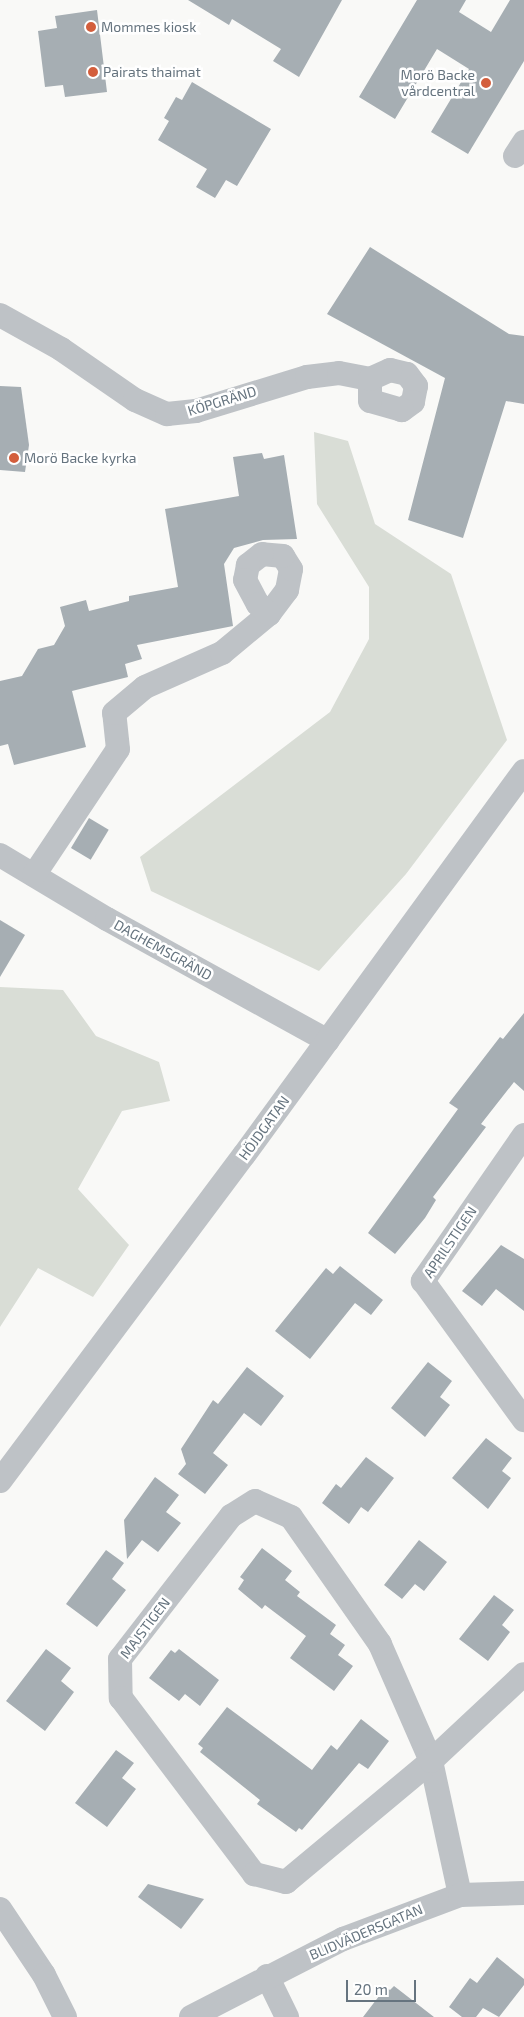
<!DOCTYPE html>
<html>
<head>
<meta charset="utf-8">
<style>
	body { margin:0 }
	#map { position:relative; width:524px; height:2017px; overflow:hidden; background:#f9f9f7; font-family:"Exo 2",sans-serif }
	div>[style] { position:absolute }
	.green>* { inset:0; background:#d9ddd6 }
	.building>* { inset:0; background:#a6aeb3; transform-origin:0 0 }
	.minor>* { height:24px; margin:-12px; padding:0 12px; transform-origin:12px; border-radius:12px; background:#bec2c6 }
	.dots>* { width:14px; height:14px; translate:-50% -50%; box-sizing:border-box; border:2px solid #fff; border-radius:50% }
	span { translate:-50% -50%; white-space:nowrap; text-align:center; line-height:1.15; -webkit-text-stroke:5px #fff; paint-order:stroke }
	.poi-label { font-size:14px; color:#66747f }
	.left { translate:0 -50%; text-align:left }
	.right { translate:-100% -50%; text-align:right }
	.street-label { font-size:14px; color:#66747f }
	.scale { position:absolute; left:346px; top:1980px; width:70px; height:22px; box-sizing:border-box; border:2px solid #66747f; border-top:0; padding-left:6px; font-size:15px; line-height:18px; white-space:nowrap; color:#66747f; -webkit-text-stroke:4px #fff; paint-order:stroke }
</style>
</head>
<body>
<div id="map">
	<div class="green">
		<i style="clip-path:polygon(314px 432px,348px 441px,375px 524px,451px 574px,507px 740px,406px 874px,319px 971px,151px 891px,140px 857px,330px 712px,369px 639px,369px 587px,317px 504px)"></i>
		<i style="clip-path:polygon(0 987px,63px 990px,96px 1036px,159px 1062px,170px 1101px,122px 1111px,78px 1189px,129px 1245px,93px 1297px,38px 1268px,0 1327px)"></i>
	</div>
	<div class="building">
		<i style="clip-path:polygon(188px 0,342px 0,299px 77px,273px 61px,281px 49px,232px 19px,229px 25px)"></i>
		<i style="clip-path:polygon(417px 0,466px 0,459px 12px,491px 32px,510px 0,524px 0,524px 61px,468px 154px,431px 132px,469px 69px,437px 49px,395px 119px,359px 97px)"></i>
		<i style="clip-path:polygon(97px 10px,107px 92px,65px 97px,63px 85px,45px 87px,38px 31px,57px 28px,55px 16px)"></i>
		<i style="clip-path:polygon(192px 82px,271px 129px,237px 186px,226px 180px,215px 198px,196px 187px,207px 169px,158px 140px,169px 121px,164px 118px,176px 97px,182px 100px)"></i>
		<i style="clip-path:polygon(370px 247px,509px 334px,524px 336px,524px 404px,506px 401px,463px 538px,408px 520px,445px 378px,327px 314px)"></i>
		<i style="clip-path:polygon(0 386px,21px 387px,29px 445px,25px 472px,0 470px)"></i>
		<i style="clip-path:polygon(262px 453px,264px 459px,284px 455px,297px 539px,263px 540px,234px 548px,224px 564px,233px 626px,137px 645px,142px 659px,125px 664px,128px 677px,72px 691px,86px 747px,14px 765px,8px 744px,0 746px,0 681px,22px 676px,38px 649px,54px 645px,65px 626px,60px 607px,86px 600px,89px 611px,129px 601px,129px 596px,178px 587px,165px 509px,239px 496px,233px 457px)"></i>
		<i style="left:89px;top:818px;width:23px;height:35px;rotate:31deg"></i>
		<i style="clip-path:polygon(0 920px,25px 935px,0 977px)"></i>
		<i style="clip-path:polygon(524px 1013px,524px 1091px,514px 1082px,481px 1124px,486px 1127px,433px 1197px,436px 1200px,425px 1218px,395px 1254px,368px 1233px,458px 1109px,449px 1103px,500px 1037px,503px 1039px)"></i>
		<i style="clip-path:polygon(501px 1245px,524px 1259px,524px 1311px,496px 1289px,482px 1306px,462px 1291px)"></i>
		<i style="clip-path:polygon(340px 1266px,383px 1300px,371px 1315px,355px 1303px,310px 1359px,275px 1331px,326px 1268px,333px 1274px)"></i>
		<i style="clip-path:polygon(428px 1362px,452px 1381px,440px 1397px,450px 1405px,425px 1437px,391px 1408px)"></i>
		<i style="clip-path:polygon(247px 1367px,284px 1396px,261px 1426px,244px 1413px,213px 1453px,228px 1465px,205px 1494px,178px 1474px,186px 1464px,181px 1449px,213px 1400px,218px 1404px)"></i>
		<i style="clip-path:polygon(486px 1438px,512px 1458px,502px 1471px,511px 1478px,488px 1509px,452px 1478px)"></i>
		<i style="clip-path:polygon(366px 1457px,394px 1478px,368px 1512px,361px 1507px,349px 1524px,322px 1503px,336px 1484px,341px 1488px)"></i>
		<i style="clip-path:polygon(155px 1477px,179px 1495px,166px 1512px,181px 1523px,158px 1552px,142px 1540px,127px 1559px,124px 1520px)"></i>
		<i style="clip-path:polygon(419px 1540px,447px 1562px,424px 1591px,415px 1584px,402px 1599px,384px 1585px)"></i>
		<i style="clip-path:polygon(262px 1548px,292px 1571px,285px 1580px,300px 1592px,297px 1596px,336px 1625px,330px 1634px,345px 1645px,338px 1655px,353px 1666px,334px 1691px,290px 1658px,306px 1636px,265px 1605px,262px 1609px,238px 1589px,244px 1580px,240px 1577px)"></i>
		<i style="clip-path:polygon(106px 1550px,124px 1563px,112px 1579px,126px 1590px,97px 1627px,66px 1604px)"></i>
		<i style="clip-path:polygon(494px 1595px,514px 1610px,502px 1625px,510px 1632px,488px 1661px,459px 1639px)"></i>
		<i style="clip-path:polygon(46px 1649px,71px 1668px,61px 1681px,74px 1692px,45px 1731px,6px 1701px)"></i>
		<i style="clip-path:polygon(179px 1649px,219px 1680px,200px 1706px,185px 1694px,179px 1701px,149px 1678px,171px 1650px,175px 1653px)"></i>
		<i style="clip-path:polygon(227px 1707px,312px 1770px,331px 1745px,337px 1750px,361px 1719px,389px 1741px,368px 1769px,359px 1763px,302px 1830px,299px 1828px,296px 1832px,257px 1804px,260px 1800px,200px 1752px,203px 1748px,198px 1744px)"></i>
		<i style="clip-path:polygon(116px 1750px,134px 1763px,122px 1778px,136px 1789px,107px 1827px,75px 1803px)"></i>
		<i style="clip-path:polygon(148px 1884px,204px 1899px,181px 1929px,138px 1897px)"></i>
		<i style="clip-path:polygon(497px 1957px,524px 1979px,524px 1985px,499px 2017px,483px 2008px,476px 2017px,462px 2017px,449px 2007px,470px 1978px,477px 1983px)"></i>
		<i style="clip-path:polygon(394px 1986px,434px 2017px,363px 2017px,386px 1987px,390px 1990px)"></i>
	</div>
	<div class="minor">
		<i style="left:515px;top:156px;width:17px;rotate:-57deg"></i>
		<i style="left:0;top:315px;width:70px;rotate:29.1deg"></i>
		<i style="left:61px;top:349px;width:90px;rotate:34.6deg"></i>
		<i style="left:135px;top:400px;width:35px;rotate:24deg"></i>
		<i style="left:167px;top:414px;width:29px;rotate:-6deg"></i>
		<i style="left:196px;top:411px;width:116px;rotate:-17deg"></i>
		<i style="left:307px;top:377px;width:32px;rotate:-7deg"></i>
		<i style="left:339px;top:373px;width:32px;rotate:11deg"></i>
		<i style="left:390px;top:370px;width:17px;rotate:13deg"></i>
		<i style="left:407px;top:374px;width:15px;rotate:53deg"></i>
		<i style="left:416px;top:386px;width:16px;rotate:101deg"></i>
		<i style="left:413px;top:402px;width:14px;rotate:144deg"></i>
		<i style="left:402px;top:410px;width:33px;rotate:-164deg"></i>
		<i style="left:370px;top:401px;width:22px;rotate:-90deg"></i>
		<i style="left:370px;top:379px;width:22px;rotate:-24deg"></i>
		<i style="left:0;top:855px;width:125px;rotate:30.9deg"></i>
		<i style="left:107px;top:919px;width:252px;rotate:28.9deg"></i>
		<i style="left:34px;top:875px;width:151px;rotate:-56.3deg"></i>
		<i style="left:118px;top:749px;width:36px;rotate:-96deg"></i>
		<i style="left:114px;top:713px;width:40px;rotate:-40deg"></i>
		<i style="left:145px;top:687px;width:84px;rotate:-23.8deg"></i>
		<i style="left:222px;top:653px;width:61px;rotate:-39.7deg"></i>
		<i style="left:269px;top:614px;width:30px;rotate:-53deg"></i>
		<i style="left:287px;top:590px;width:21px;rotate:-79deg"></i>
		<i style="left:291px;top:569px;width:15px;rotate:-122deg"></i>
		<i style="left:283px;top:556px;width:21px;rotate:-175deg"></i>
		<i style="left:262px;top:554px;width:18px;rotate:142deg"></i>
		<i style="left:248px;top:565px;width:15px;rotate:101deg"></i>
		<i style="left:245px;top:580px;width:27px;rotate:62deg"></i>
		<i style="left:258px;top:604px;width:15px;rotate:42deg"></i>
		<i style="left:524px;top:1135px;width:178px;rotate:124.7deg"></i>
		<i style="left:423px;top:1281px;width:172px;rotate:54deg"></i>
		<i style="left:0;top:1481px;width:407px;rotate:-53.2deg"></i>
		<i style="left:244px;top:1155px;width:475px;rotate:-53.9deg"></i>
		<i style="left:460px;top:1895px;width:137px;rotate:-102.2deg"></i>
		<i style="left:431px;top:1761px;width:128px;rotate:-113.6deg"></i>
		<i style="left:380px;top:1644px;width:155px;rotate:-125deg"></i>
		<i style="left:291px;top:1517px;width:39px;rotate:-156deg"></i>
		<i style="left:255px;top:1501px;width:28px;rotate:148deg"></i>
		<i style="left:231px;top:1516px;width:181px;rotate:127.8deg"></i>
		<i style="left:120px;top:1659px;width:39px;rotate:89deg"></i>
		<i style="left:121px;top:1698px;width:221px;rotate:52.9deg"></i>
		<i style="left:254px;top:1874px;width:33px;rotate:14deg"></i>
		<i style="left:286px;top:1882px;width:189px;rotate:-39.8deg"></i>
		<i style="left:431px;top:1761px;width:127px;rotate:-43.1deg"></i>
		<i style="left:0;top:1909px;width:79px;rotate:56.3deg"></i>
		<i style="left:44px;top:1975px;width:47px;rotate:63.4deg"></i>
		<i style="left:267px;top:1976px;width:46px;rotate:64deg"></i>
		<i style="left:191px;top:2017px;width:171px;rotate:-27.2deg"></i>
		<i style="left:343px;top:1939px;width:125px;rotate:-20.6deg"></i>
		<i style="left:460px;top:1895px;width:64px;rotate:-1.8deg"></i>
	</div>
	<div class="dots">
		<i style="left:91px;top:27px;background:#d35e3c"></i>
		<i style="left:93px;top:72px;background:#d35e3c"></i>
		<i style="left:486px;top:83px;background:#d35e3c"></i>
		<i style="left:14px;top:458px;background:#d35e3c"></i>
	</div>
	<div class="poi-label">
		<span class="left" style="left:101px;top:27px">Mommes kiosk</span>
		<span class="left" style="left:103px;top:72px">Pairats thaimat</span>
		<span class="right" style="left:475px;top:83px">Morö Backe<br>vårdcentral</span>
		<span class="left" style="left:24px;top:458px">Morö Backe kyrka</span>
	</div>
	<div class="street-label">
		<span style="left:222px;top:401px;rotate:-17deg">KÖPGRÄND</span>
		<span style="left:163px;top:950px;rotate:29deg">DAGHEMSGRÄND</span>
		<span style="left:264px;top:1128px;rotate:-54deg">HÖJDGATAN</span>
		<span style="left:450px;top:1242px;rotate:-56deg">APRILSTIGEN</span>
		<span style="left:145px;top:1628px;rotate:-53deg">MAJSTIGEN</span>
		<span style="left:366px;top:1932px;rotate:-23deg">BLIDVÄDERSGATAN</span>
	</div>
	<div class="scale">20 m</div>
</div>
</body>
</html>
